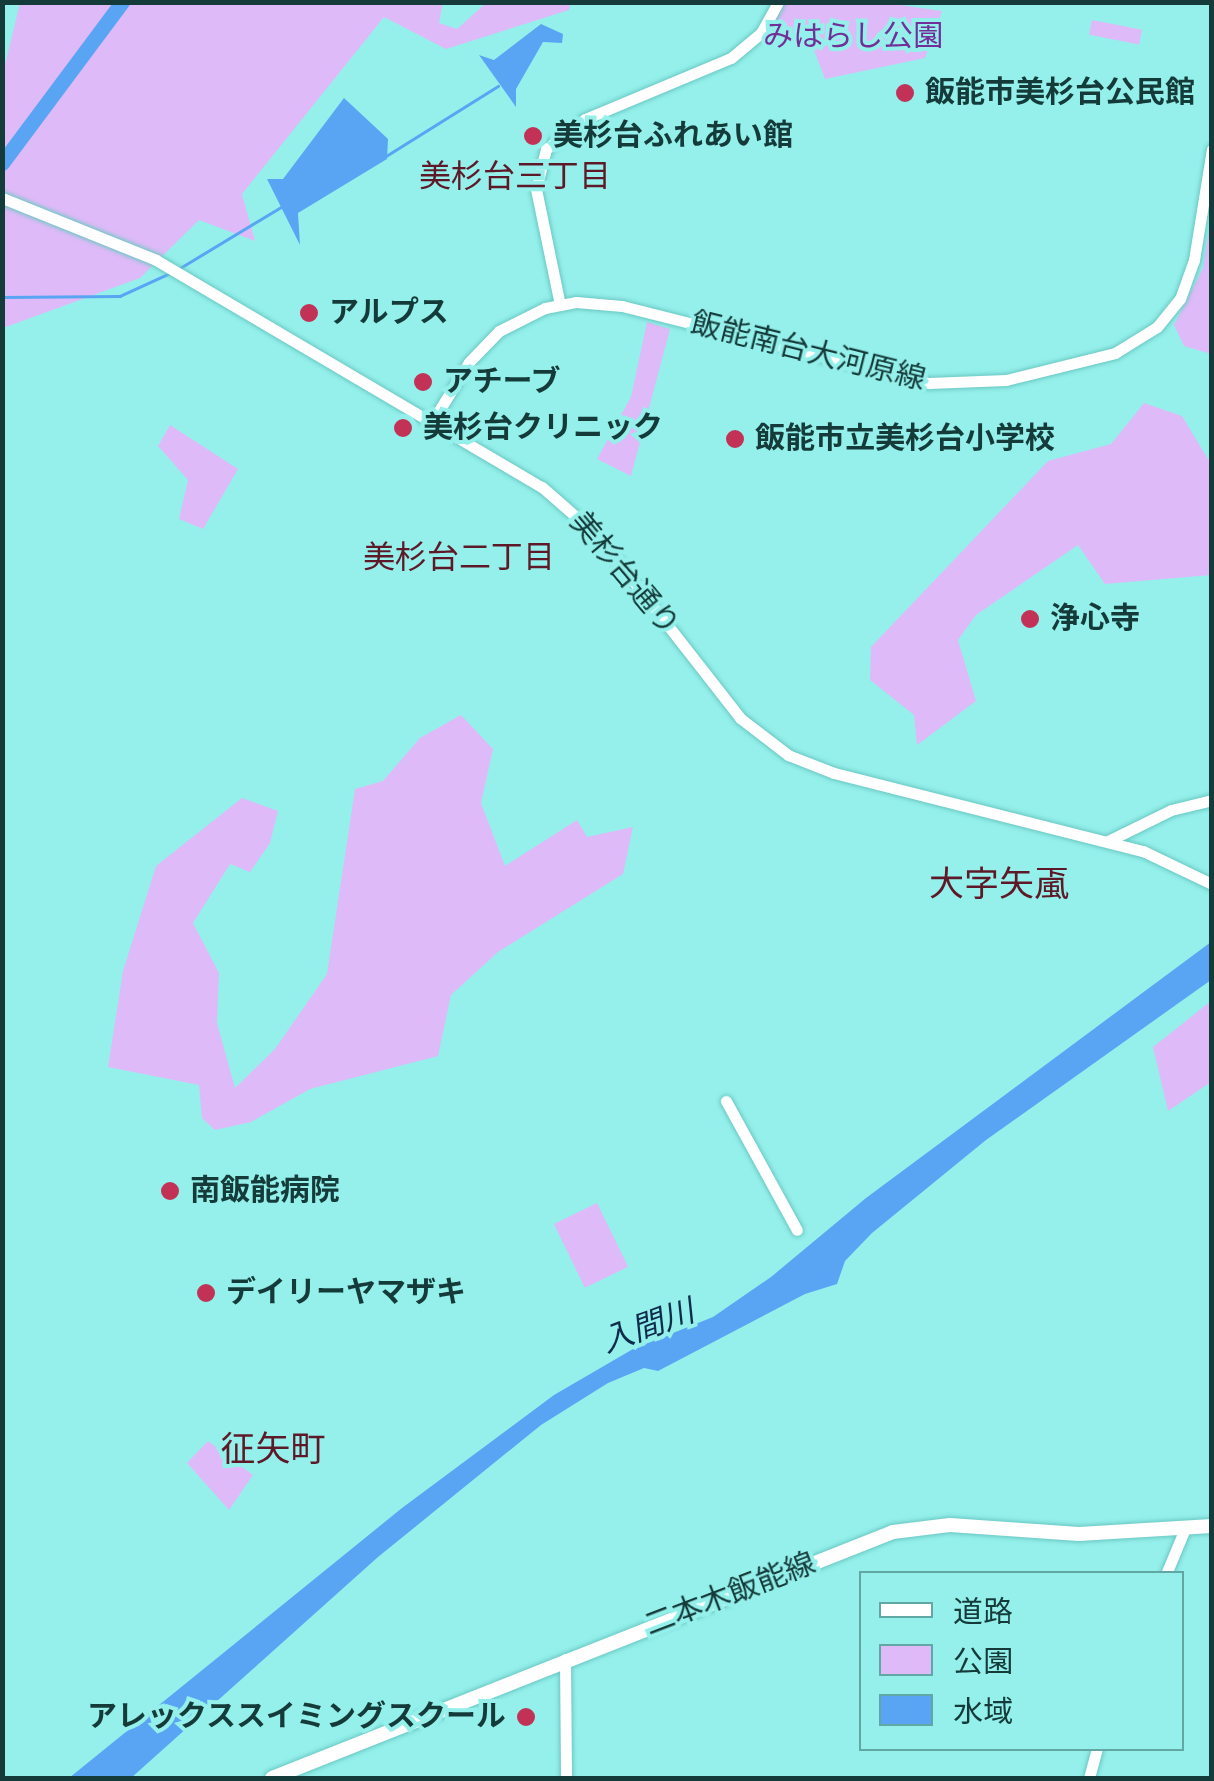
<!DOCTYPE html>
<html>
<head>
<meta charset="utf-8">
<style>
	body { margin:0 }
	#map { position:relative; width:1214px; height:1781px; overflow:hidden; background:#95f0eb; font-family:"Source Sans 3","Noto Sans JP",sans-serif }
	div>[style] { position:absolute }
	.green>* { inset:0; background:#dfbaf8; transform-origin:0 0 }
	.water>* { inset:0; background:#59a5f4 }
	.stream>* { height:2.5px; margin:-1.25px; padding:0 1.25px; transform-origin:1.25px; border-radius:1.25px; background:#59a5f4 }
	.river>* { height:15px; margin:-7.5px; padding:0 7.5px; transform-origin:7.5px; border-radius:7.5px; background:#59a5f4 }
	.roads { filter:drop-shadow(0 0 2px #6bc7c2) drop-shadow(0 0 2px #6bc7c2) }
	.minor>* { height:11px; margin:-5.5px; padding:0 5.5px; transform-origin:5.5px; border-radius:5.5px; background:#fff }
	.major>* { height:14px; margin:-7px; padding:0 7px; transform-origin:7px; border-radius:7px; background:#fff }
	.dots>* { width:28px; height:28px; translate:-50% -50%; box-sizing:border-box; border:5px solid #95f0eb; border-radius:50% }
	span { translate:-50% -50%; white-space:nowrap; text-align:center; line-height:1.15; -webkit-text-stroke:8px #95f0eb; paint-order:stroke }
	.park-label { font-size:30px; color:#732f98 }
	.poi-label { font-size:30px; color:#143b3a; font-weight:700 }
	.left { translate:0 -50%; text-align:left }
	.right { translate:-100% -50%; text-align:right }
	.street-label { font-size:30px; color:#143b3a }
	.neighbourhood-label { font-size:32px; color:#5e1928 }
	.water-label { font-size:32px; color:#0e2d4c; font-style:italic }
	.quarter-label { font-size:35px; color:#5e1928 }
	.frame { position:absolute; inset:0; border:5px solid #143b3a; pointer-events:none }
	.legend { position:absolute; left:859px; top:1571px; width:325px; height:180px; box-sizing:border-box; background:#95f0eb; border:2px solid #61a8a4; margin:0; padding:12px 18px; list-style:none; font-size:30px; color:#143b3a }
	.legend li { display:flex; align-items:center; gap:20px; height:50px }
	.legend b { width:50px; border:2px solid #61a8a4 }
</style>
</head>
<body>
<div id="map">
	<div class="green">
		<i style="clip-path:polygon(778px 2px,879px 2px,942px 11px,925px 58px,825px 79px,814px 50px,771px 16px)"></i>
		<i style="clip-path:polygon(20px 3px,443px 3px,439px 23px,457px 29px,486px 3px,571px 3px,569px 10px,446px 49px,384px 17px,242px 194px,255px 241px,199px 220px,140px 278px,3px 328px,2px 77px)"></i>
		<i style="left:1092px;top:20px;width:51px;height:15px;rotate:11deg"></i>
		<i style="clip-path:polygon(1211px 216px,1211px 354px,1184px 346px,1174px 325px,1203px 268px)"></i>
		<i style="clip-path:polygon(647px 322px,670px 329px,631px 476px,597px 459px,631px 397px)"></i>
		<i style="clip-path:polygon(1144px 403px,1182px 416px,1211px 464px,1211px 575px,1105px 584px,1078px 545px,976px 615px,958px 640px,976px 701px,917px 745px,914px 715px,870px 680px,871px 647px,1048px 461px,1111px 444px)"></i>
		<i style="clip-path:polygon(170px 425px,238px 469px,203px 529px,179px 519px,188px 480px,158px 446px)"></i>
		<i style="clip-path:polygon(461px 715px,493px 749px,481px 803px,505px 866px,577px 820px,587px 837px,633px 827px,623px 874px,498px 952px,451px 995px,438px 1056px,310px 1089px,251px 1122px,215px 1130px,202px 1118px,199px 1085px,108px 1067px,123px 971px,156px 866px,242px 798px,278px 811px,270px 843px,250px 872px,230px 864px,193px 923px,219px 973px,217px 1023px,235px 1088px,275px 1049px,327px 974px,355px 789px,383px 781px,420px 738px)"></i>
		<i style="clip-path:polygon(1211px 1001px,1211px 1082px,1168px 1111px,1153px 1047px)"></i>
		<i style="left:597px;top:1203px;width:71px;height:48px;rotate:64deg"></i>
		<i style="clip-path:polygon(208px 1441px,253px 1475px,229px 1510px,187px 1463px)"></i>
	</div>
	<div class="water">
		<i style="clip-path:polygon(541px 24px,563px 34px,562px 43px,543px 42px,516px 89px,516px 107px,479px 55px,494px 60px)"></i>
		<i style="clip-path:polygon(344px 98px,388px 139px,387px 159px,298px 213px,300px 245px,267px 179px,283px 179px)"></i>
		<i style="clip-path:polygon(1211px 942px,1211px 980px,986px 1140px,872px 1233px,845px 1261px,837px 1284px,805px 1294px,658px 1371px,644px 1368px,608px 1383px,541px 1425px,378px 1557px,131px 1778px,69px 1778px,402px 1508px,554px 1395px,633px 1349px,713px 1317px,771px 1277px,866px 1198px)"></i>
	</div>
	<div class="stream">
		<i style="left:386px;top:156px;width:132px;rotate:-32deg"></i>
		<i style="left:180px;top:268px;width:118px;rotate:-31.1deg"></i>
		<i style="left:2px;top:297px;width:118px;rotate:-0.5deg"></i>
		<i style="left:120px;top:296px;width:53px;rotate:-24.6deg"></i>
	</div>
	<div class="river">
		<i style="left:2px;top:163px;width:201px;rotate:-53.3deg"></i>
	</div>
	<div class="roads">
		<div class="minor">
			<i style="left:2px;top:198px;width:166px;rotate:21.9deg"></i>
			<i style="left:156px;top:260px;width:448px;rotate:30.5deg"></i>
			<i style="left:542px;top:487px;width:74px;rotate:41.2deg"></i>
			<i style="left:598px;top:536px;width:231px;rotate:52deg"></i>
			<i style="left:740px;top:718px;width:61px;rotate:37.6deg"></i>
			<i style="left:788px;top:755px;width:49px;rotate:21.4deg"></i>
			<i style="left:834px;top:773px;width:319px;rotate:14.2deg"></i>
			<i style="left:1143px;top:851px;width:76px;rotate:25.6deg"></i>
			<i style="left:560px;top:305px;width:118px;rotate:-101.7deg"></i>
			<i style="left:536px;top:189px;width:41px;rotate:-76deg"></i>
			<i style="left:546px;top:149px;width:49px;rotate:-37.6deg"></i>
			<i style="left:585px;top:119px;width:158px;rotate:-22.7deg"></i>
			<i style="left:731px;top:58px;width:39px;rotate:-40deg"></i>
			<i style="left:761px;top:33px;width:35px;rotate:-61deg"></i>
			<i style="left:432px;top:422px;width:70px;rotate:-58.3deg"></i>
			<i style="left:469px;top:362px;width:43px;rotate:-45.9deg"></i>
			<i style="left:499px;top:331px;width:51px;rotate:-26.6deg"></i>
			<i style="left:545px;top:308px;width:32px;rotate:-11deg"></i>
			<i style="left:576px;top:302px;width:46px;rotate:5deg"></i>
			<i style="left:622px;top:306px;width:317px;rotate:14.1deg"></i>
			<i style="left:929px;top:383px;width:77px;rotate:-2.2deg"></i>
			<i style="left:1006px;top:380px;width:112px;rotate:-13.9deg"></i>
			<i style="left:1115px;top:353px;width:49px;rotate:-31.8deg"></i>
			<i style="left:1157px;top:327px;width:36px;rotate:-51deg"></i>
			<i style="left:1180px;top:299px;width:41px;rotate:-70.3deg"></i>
			<i style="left:1194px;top:260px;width:112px;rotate:-80.8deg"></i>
			<i style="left:1108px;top:841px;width:70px;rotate:-26.2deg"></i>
			<i style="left:1171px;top:810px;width:42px;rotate:-13.7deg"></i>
			<i style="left:726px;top:1101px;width:147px;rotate:61.2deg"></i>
			<i style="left:1166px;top:1574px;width:47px;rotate:-67.3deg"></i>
			<i style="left:565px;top:1659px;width:119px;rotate:89.5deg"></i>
			<i style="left:1089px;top:1778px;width:31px;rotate:-75deg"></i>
		</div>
		<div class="major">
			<i style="left:272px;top:1778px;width:668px;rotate:-21.61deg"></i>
			<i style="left:893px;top:1532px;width:57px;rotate:-7deg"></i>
			<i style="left:950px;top:1525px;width:129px;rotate:4deg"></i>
			<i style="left:1079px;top:1534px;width:133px;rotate:-3.4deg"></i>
		</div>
	</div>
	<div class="dots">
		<i style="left:905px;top:93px;background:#c23256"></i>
		<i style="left:533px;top:136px;background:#c23256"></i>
		<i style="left:309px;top:313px;background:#c23256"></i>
		<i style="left:423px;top:382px;background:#c23256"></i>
		<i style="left:403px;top:428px;background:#c23256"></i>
		<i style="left:735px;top:439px;background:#c23256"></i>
		<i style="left:1030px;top:619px;background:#c23256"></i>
		<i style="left:170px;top:1191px;background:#c23256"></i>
		<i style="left:206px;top:1293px;background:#c23256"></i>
		<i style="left:526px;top:1717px;background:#c23256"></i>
	</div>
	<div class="park-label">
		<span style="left:853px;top:37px">みはらし公園</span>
	</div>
	<div class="poi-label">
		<span class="left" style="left:925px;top:93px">飯能市美杉台公民館</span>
		<span class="left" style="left:553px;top:136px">美杉台ふれあい館</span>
		<span class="left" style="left:329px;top:313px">アルプス</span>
		<span class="left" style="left:443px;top:382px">アチーブ</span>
		<span class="left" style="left:423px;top:428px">美杉台クリニック</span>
		<span class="left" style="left:755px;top:439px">飯能市立美杉台小学校</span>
		<span class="left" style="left:1050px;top:619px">浄心寺</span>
		<span class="left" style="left:190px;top:1191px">南飯能病院</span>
		<span class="left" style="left:226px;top:1293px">デイリーヤマザキ</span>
		<span class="right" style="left:506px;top:1717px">アレックススイミングスクール</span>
	</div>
	<div class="street-label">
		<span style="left:808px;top:352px;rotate:14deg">飯能南台大河原線</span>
		<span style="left:624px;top:574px;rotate:50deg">美杉台通り</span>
		<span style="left:730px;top:1595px;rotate:-21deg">二本木飯能線</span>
	</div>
	<div class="neighbourhood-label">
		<span style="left:515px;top:177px">美杉台三丁目</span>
		<span style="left:459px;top:558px">美杉台二丁目</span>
	</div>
	<div class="water-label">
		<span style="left:648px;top:1327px;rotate:-20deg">入間川</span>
	</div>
	<div class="quarter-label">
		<span style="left:999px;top:885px">大字矢颪</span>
		<span style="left:273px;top:1450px">征矢町</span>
	</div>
	<div class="frame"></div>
	<ul class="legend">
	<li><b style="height:12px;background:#fff"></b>道路</li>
	<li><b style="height:28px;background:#dfbaf8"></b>公園</li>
	<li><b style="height:28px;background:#59a5f4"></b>水域</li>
	</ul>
</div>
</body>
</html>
